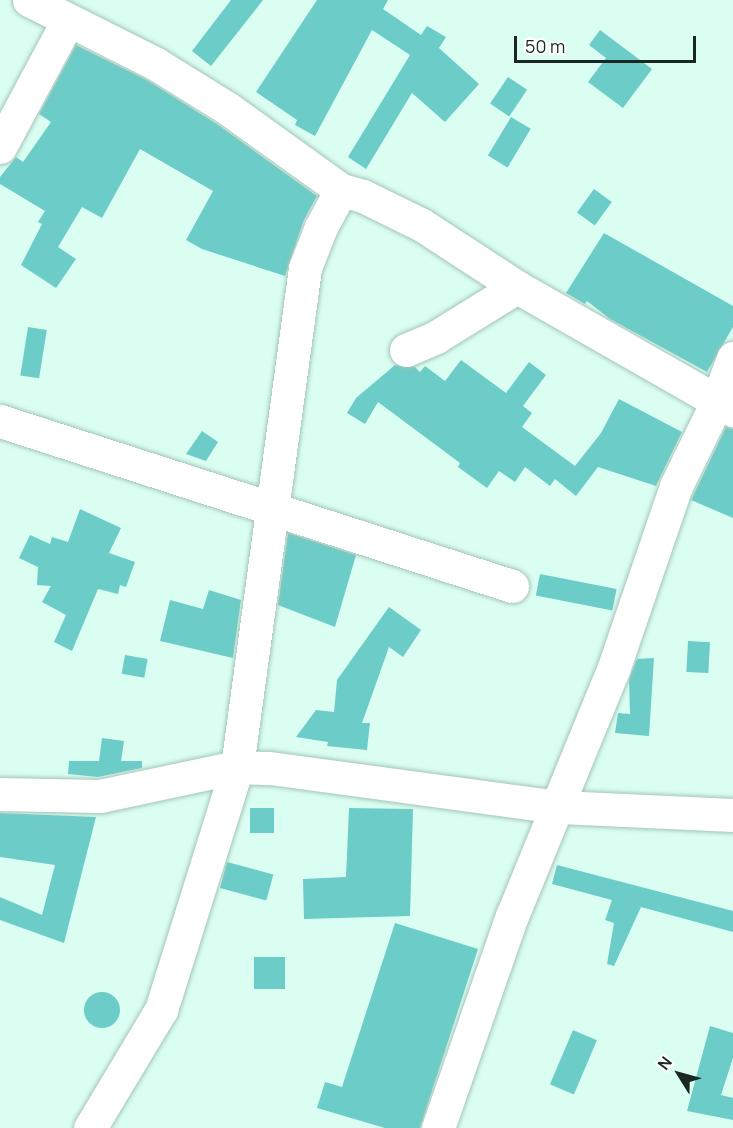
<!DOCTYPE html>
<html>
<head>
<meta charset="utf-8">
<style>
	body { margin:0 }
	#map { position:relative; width:733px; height:1128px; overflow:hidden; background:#dbfef2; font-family:Manrope,sans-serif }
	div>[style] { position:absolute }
	.building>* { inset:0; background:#6cccc7; transform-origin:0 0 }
	.round { border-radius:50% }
	.roads { filter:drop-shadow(0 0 2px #a3c5b9) drop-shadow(0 0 2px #a3c5b9) }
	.minor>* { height:33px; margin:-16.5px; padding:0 16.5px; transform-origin:16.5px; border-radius:16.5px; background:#fff }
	span { translate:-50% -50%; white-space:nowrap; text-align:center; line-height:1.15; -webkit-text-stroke:6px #fff; paint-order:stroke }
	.north { position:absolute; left:649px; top:1044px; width:60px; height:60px; -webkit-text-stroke:4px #fff; paint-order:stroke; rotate:307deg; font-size:16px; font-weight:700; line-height:24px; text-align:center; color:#1a2723 }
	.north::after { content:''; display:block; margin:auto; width:21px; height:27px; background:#1a2723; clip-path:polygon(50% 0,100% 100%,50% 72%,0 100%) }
	.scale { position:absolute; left:514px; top:36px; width:182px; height:27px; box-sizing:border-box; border:3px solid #1a2723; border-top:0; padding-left:8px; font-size:18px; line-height:21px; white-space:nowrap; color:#1a2723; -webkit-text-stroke:4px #fff; paint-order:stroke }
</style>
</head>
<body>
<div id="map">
	<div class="building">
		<i style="clip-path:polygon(231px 0,263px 0,211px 66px,192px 51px)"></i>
		<i style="clip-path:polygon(317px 0,388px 0,383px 9px,421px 35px,427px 26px,446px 37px,439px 48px,479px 84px,445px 122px,412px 93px,366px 169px,348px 157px,410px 55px,372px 30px,315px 136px,295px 125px,297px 120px,256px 92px)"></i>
		<i style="clip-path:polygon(600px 30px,652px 69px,623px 108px,588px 82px,606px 58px,589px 45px)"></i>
		<i style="clip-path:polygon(76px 45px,147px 80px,217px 124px,317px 196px,304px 220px,285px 276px,202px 249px,186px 240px,213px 191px,140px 149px,102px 218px,82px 207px,58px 247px,76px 259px,56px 288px,21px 265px,42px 224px,38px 222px,45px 211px,0 184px,0 177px,16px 157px,23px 162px,51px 122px,39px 114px)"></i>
		<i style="left:508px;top:77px;width:23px;height:32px;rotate:34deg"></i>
		<i style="left:511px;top:117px;width:23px;height:45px;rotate:31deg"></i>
		<i style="left:594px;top:189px;width:22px;height:29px;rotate:36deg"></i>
		<i style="clip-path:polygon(604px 233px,733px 306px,733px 327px,707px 372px,610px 319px,587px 301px,585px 304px,566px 293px)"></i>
		<i style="left:28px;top:327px;width:19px;height:49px;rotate:9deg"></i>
		<i style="clip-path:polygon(461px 360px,506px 393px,529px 362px,546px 375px,523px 406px,532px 413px,522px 427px,575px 466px,601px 433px,619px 399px,682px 432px,656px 486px,598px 467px,576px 496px,555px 479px,550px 486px,525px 467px,515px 482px,499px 471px,487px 488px,458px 467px,460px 463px,378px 402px,365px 424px,347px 413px,356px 398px,395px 365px,415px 367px,420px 372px,425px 366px,445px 381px)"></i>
		<i style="clip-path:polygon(726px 427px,733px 429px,733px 518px,691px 500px)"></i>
		<i style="clip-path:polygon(202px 431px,218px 442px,206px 461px,186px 454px)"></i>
		<i style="clip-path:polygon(80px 509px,121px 528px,109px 553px,135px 562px,126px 587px,120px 585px,118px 594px,98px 589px,72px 651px,54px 642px,66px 615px,42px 602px,51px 586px,37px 585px,38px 567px,19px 558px,30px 535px,50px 544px,52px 537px,68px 542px)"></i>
		<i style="clip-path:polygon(288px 533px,356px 555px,335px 627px,278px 605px)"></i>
		<i style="left:540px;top:574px;width:78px;height:22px;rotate:11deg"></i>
		<i style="clip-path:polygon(209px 590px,241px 600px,233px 658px,160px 641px,170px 600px,203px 609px)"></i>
		<i style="clip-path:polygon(389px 607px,421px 630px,403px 657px,389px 647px,362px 723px,370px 723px,367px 750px,327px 746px,328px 742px,296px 737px,316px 710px,334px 712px,337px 680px)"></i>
		<i style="left:688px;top:641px;width:22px;height:31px;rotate:3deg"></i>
		<i style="left:125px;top:655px;width:23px;height:19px;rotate:10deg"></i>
		<i style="clip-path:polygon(654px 658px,649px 736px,615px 733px,618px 713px,630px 714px,629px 679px,637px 659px)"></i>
		<i style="clip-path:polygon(102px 738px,124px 741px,121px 761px,142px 761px,142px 768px,98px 777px,68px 774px,69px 761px,99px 761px)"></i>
		<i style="left:250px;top:808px;width:24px;height:25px"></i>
		<i style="clip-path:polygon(349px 808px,413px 809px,410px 916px,304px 919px,303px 879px,346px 877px)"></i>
		<i style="clip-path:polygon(0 813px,96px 817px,64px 943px,0 920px,0 897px,42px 915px,55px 865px,0 857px)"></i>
		<i style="left:227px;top:862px;width:48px;height:27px;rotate:15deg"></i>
		<i style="clip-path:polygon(557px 865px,733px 911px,733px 932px,641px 907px,614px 966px,607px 964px,614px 923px,605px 920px,612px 900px,552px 884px)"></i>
		<i style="clip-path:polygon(395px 923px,478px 949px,420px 1128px,385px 1128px,317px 1108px,325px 1082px,342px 1087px)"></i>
		<i style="left:254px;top:957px;width:31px;height:32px"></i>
		<i class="round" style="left:84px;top:992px;width:36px;height:36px"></i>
		<i style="clip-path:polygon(710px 1026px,733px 1033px,733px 1058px,721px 1095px,733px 1098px,733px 1120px,687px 1111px)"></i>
		<i style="left:573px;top:1030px;width:26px;height:59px;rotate:23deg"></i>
	</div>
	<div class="roads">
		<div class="minor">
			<i style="left:29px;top:0;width:142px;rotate:26.7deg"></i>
			<i style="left:156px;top:64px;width:84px;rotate:31.8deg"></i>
			<i style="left:227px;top:108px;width:140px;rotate:35.7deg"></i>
			<i style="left:341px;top:190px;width:23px;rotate:15deg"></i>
			<i style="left:363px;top:196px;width:66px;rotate:26.2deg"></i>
			<i style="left:422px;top:225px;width:113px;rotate:33.1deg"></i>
			<i style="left:517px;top:287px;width:249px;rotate:29.7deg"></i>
			<i style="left:0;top:147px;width:144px;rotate:-61.8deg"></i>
			<i style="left:406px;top:350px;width:33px;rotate:-23deg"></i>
			<i style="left:436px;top:337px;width:95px;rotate:-31.7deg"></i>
			<i style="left:0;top:421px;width:538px;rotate:17.86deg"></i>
			<i style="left:0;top:794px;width:100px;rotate:1.1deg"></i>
			<i style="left:100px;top:796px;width:140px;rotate:-12deg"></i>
			<i style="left:237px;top:767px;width:33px;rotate:2deg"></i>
			<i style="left:270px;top:768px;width:292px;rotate:7.7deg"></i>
			<i style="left:559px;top:807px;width:174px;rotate:2.6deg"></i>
			<i style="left:90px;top:1128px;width:138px;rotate:-59deg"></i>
			<i style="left:161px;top:1010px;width:255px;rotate:-72.6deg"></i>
			<i style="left:237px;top:767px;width:504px;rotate:-82.24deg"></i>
			<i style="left:305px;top:268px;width:44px;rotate:-68.7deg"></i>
			<i style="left:321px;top:227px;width:42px;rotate:-61.6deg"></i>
			<i style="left:438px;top:1128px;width:225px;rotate:-70.8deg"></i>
			<i style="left:512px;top:916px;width:266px;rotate:-67.7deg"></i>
			<i style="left:613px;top:670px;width:194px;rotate:-71.1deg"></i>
			<i style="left:676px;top:486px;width:93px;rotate:-64deg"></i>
			<i style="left:717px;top:402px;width:47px;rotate:-70deg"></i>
		</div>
	</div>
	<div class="north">N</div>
	<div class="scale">50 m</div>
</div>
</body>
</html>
